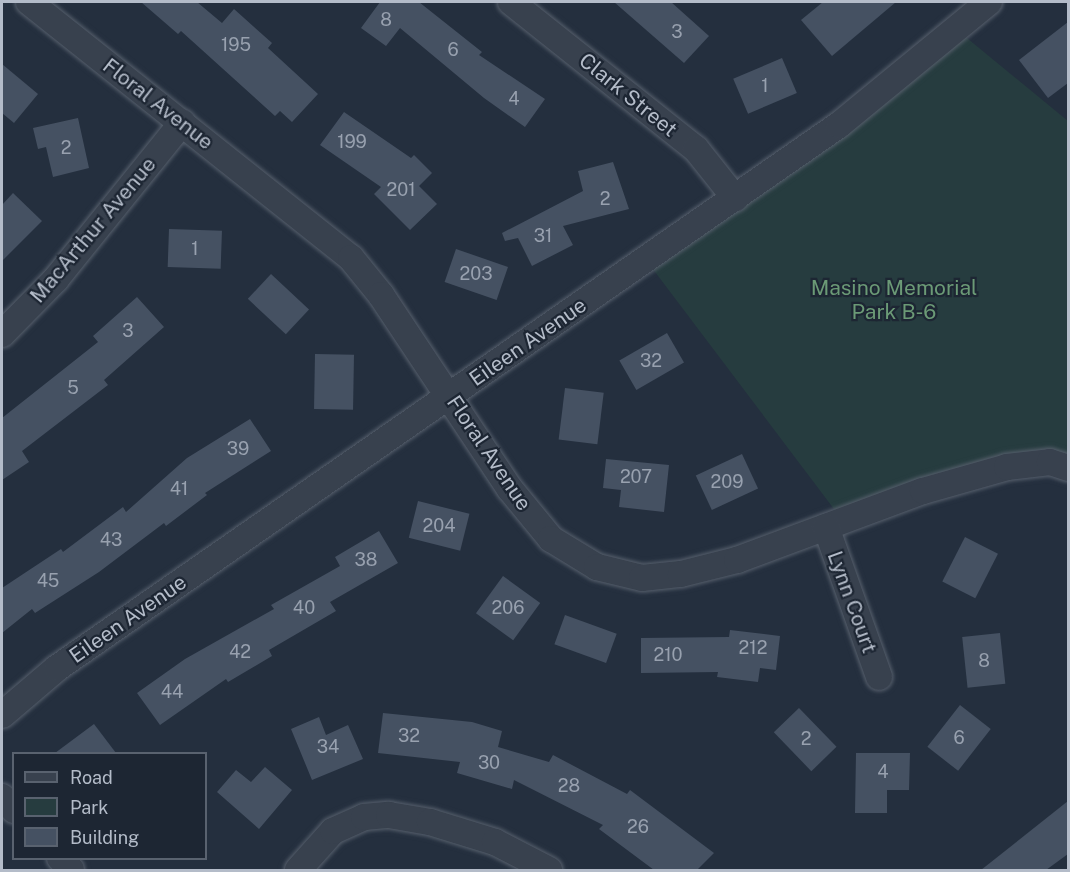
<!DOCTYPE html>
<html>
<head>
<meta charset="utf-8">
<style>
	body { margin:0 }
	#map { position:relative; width:1070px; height:872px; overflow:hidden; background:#242f3e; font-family:"Public Sans",sans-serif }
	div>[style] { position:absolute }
	.green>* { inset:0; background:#263c3f }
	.building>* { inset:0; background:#455162; transform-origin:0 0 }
	.roads { filter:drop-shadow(0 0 2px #565f6c) drop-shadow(0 0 2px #565f6c) }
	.street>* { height:26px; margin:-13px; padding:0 13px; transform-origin:13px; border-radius:13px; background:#38414e }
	span { translate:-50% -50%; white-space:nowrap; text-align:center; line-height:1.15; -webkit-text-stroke:4.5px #1d2633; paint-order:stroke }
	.number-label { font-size:18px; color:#98a1af }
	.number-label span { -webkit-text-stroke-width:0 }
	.street-label { font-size:21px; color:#b4bcc9 }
	.park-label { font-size:21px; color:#6b9a76 }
	.frame { position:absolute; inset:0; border:3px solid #b4bcc9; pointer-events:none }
	.legend { position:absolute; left:12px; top:752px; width:195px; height:108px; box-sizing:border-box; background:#1d2633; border:2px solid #59626f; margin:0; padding:8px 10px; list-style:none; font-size:18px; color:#b4bcc9 }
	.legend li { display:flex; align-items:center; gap:12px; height:30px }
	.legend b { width:30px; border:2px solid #59626f }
</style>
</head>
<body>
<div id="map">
	<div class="green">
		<i style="clip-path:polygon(956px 29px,1068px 121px,1068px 468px,1050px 462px,843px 521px,646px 260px)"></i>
	</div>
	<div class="building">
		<i style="clip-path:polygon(141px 2px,197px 2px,222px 23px,234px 9px,272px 43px,268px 48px,318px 94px,292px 122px,280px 111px,275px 116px,181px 31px,178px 34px)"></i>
		<i style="clip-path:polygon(380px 2px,419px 2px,482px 52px,479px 55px,545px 99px,525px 127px,484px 98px,400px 28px,386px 46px,361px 28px)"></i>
		<i style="clip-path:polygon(614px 2px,671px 2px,709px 36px,684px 63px)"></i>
		<i style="clip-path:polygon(823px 2px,896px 2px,832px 56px,801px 20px)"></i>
		<i style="clip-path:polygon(1068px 22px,1068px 83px,1048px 98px,1019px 60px)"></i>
		<i style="left:782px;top:58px;width:38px;height:53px;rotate:67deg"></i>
		<i style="clip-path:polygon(2px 64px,38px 94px,14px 123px,2px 113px)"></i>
		<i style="clip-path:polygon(344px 112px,411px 158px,414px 155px,432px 173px,419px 186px,437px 204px,410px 230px,374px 194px,381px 187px,320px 145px)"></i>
		<i style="clip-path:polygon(78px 118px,89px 168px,53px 177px,46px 147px,38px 149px,33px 128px)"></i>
		<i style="clip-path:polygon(613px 162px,629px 209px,563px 226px,573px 245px,532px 266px,518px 238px,505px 241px,502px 233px,583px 191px,578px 171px)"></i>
		<i style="clip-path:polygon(13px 193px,42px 221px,2px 261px,2px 205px)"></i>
		<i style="left:169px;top:229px;width:53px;height:38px;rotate:2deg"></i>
		<i style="left:456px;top:249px;width:55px;height:35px;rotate:19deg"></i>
		<i style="left:271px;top:274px;width:52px;height:34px;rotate:43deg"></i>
		<i style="clip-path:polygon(137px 297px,164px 327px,104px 380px,108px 385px,22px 451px,29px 462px,2px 480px,2px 418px,98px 342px,93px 336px)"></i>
		<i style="left:667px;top:333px;width:34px;height:55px;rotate:60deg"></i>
		<i style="left:315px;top:354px;width:39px;height:55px;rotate:1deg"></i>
		<i style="left:565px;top:388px;width:39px;height:52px;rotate:7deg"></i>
		<i style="clip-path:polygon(250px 419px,271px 451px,205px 493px,207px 495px,166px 526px,164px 523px,99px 572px,35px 613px,32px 609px,2px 633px,2px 588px,61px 549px,63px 552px,123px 507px,126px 512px,187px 458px)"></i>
		<i style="left:742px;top:454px;width:38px;height:51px;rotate:65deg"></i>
		<i style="clip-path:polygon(606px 459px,669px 465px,664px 512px,619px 507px,621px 490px,603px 488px)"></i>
		<i style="left:418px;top:501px;width:53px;height:38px;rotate:14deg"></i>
		<i style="clip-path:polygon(379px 531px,398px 563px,330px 602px,336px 611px,269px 650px,272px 656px,228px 682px,226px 679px,160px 725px,137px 693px,185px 659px,274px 609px,271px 605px,340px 566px,335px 557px)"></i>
		<i style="left:965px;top:537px;width:37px;height:50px;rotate:27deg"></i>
		<i style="left:503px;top:576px;width:46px;height:46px;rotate:36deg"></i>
		<i style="left:565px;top:615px;width:55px;height:31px;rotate:20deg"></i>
		<i style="clip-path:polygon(730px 630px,780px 636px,776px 670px,760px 668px,758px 682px,717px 677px,718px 672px,641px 673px,641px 638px,729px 637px)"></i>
		<i style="left:1000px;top:633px;width:51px;height:38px;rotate:84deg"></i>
		<i style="left:960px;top:705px;width:39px;height:53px;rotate:38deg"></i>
		<i style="left:799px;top:708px;width:54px;height:35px;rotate:46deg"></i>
		<i style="clip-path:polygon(383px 713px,472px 722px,502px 731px,498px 747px,549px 762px,553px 755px,627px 794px,630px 790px,714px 853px,697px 870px,654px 870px,599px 829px,603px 825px,514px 780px,512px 789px,457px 773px,460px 762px,378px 753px)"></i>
		<i style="clip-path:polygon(319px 717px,326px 735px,348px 725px,363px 759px,312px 780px,291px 729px)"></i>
		<i style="clip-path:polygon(94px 724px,116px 753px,55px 753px)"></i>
		<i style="clip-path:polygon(856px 753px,910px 753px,909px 790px,887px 790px,887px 813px,855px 813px)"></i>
		<i style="clip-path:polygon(265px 767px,292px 790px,259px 829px,217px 792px,236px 770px,251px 782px)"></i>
		<i style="clip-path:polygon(1068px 801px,1068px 854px,1046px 870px,981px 870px)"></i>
	</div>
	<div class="roads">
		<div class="street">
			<i style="left:29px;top:2px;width:411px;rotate:38.5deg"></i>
			<i style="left:351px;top:258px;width:48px;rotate:51deg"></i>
			<i style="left:381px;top:295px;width:233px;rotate:56.4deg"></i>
			<i style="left:510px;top:489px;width:65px;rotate:50.6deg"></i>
			<i style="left:551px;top:539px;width:54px;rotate:31.3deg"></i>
			<i style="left:597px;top:567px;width:46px;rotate:13.7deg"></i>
			<i style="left:642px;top:578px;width:39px;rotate:-6deg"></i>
			<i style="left:681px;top:574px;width:58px;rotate:-14deg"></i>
			<i style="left:737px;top:560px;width:198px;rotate:-20.4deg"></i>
			<i style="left:923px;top:491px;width:87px;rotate:-15.9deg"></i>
			<i style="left:1007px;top:467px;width:43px;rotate:-6.6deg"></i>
			<i style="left:1050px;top:462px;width:19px;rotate:18deg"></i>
			<i style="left:511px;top:2px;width:236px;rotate:38.5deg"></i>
			<i style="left:696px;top:149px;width:63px;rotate:51.5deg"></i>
			<i style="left:2px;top:334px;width:77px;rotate:-45.5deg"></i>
			<i style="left:56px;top:279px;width:201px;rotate:-51.1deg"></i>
			<i style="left:826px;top:527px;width:159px;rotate:70.5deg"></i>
			<i style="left:2px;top:715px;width:72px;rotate:-40.5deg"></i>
			<i style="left:57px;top:668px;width:952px;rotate:-34.78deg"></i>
			<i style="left:839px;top:125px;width:194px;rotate:-39.4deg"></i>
			<i style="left:2px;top:797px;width:18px;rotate:47deg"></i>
			<i style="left:60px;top:858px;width:16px;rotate:47deg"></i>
			<i style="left:298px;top:870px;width:52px;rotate:-48.1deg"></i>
			<i style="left:333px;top:831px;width:34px;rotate:-24deg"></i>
			<i style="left:364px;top:817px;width:25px;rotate:-5deg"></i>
			<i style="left:389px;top:815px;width:42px;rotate:9.7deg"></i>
			<i style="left:430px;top:822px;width:68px;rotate:17.1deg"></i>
			<i style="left:495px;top:842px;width:61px;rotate:27.4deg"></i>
		</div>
	</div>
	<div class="number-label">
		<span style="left:386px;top:20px">8</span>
		<span style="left:677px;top:32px">3</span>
		<span style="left:236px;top:45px">195</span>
		<span style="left:453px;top:50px">6</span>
		<span style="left:765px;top:86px">1</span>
		<span style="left:514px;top:99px">4</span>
		<span style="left:352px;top:142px">199</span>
		<span style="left:66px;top:148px">2</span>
		<span style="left:401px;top:190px">201</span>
		<span style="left:605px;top:199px">2</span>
		<span style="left:543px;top:236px">31</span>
		<span style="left:195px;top:249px">1</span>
		<span style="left:476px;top:274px">203</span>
		<span style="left:128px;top:331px">3</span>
		<span style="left:651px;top:361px">32</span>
		<span style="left:73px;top:388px">5</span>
		<span style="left:238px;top:449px">39</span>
		<span style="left:636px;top:477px">207</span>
		<span style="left:727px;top:482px">209</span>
		<span style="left:179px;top:489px">41</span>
		<span style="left:439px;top:526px">204</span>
		<span style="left:111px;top:540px">43</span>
		<span style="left:366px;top:560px">38</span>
		<span style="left:48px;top:581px">45</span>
		<span style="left:304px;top:608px">40</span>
		<span style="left:508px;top:608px">206</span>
		<span style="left:753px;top:648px">212</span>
		<span style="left:240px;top:652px">42</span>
		<span style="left:668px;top:655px">210</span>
		<span style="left:984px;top:661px">8</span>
		<span style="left:172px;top:692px">44</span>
		<span style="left:409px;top:736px">32</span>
		<span style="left:959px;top:738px">6</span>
		<span style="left:806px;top:739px">2</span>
		<span style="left:328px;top:747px">34</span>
		<span style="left:489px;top:763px">30</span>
		<span style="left:883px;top:772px">4</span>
		<span style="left:569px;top:786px">28</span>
		<span style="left:638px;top:827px">26</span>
	</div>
	<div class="street-label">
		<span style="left:628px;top:95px;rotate:39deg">Clark Street</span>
		<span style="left:158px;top:104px;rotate:38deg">Floral Avenue</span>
		<span style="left:93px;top:230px;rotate:-50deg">MacArthur Avenue</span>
		<span style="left:528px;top:342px;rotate:-35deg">Eileen Avenue</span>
		<span style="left:489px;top:453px;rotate:56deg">Floral Avenue</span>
		<span style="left:852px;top:602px;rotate:70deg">Lynn Court</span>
		<span style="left:128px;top:619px;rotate:-35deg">Eileen Avenue</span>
	</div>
	<div class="park-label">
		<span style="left:894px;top:300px">Masino Memorial<br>Park B-6</span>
	</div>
	<div class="frame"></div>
	<ul class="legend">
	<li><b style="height:8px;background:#38414e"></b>Road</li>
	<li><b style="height:16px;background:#263c3f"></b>Park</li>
	<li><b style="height:16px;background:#455162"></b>Building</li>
	</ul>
</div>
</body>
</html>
